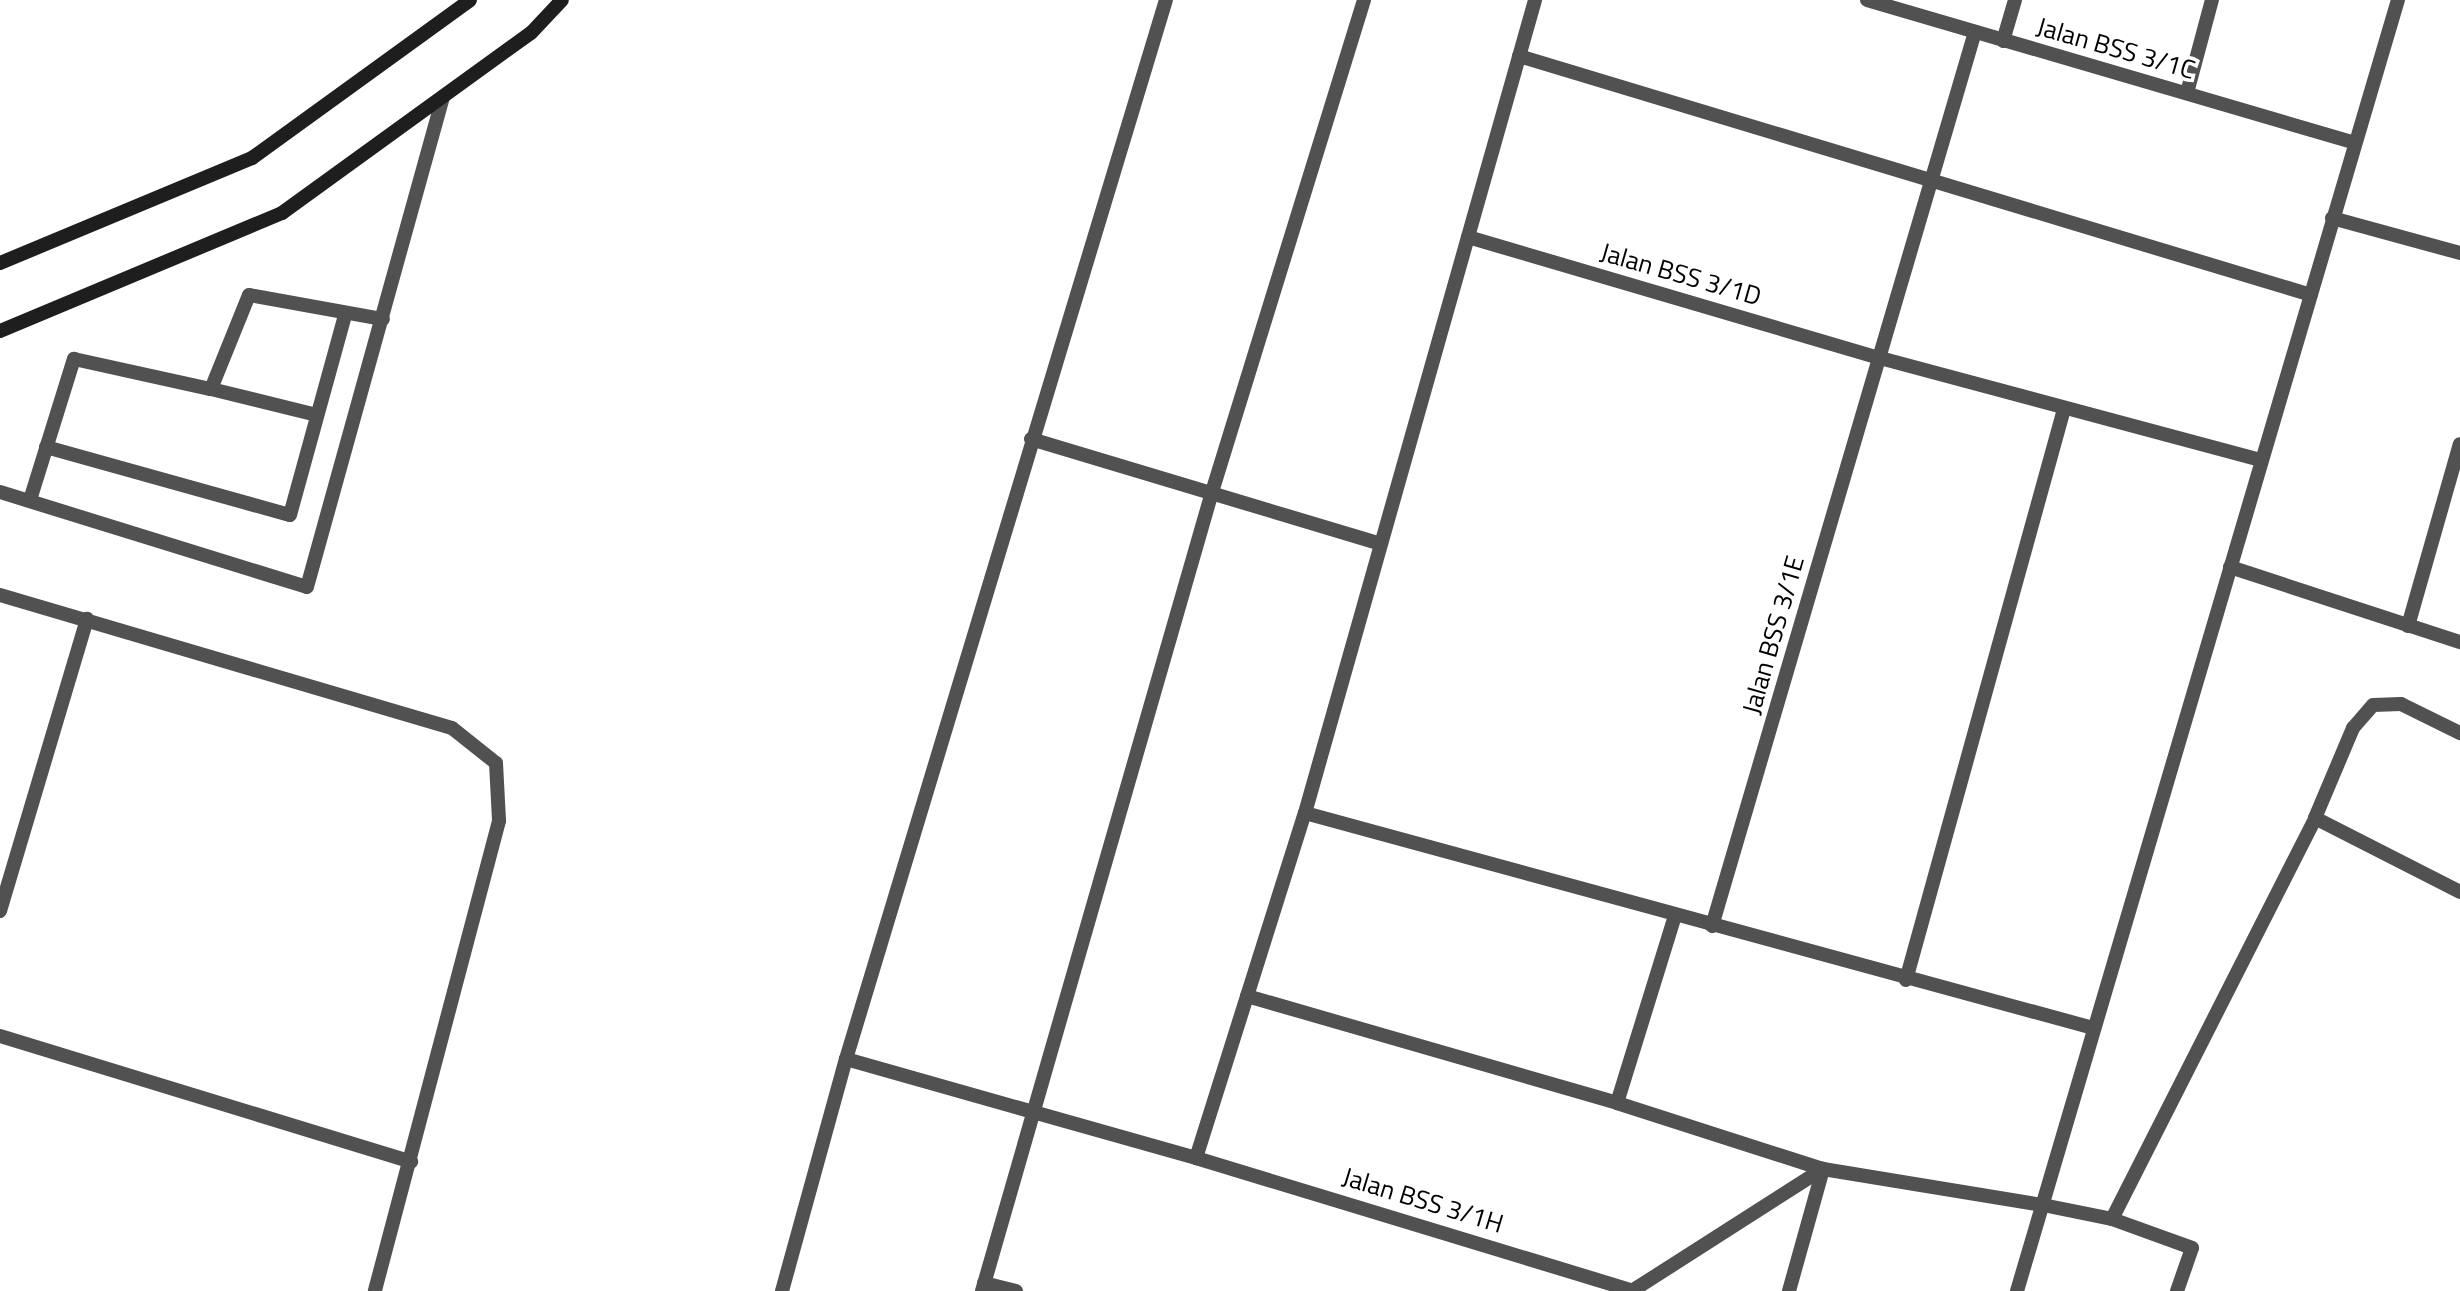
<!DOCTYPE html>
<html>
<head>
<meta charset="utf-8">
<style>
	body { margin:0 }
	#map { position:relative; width:2460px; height:1291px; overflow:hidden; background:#fff; font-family:"Titillium Web",sans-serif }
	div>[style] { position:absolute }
	.lane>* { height:14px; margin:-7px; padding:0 7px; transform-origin:7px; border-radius:7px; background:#515151 }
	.street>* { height:14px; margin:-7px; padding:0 7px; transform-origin:7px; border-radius:7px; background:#515151 }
	.secondary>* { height:14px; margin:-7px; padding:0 7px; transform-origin:7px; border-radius:7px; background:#1e1e1e }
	span { translate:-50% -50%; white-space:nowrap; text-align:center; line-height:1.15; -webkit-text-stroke:7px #fff; paint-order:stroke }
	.street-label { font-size:26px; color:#000 }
</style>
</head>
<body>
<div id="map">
	<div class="lane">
		<i style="left:1519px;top:56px;width:827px;rotate:16.79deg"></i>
		<i style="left:2332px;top:218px;width:133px;rotate:15.3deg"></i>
		<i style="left:211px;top:389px;width:109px;rotate:13.8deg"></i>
		<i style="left:1031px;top:439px;width:362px;rotate:16.7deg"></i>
		<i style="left:46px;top:447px;width:253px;rotate:15.6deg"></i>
		<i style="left:290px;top:515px;width:207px;rotate:-74.6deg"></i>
		<i style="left:0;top:492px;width:321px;rotate:17.2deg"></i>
		<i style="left:307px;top:587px;width:509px;rotate:-74.49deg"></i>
		<i style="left:30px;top:500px;width:148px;rotate:-72.7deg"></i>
		<i style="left:74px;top:359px;width:140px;rotate:12.4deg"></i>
		<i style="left:211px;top:389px;width:101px;rotate:-68deg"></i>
		<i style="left:249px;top:295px;width:136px;rotate:10.2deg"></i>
		<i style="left:2408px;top:626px;width:189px;rotate:-74.1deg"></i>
		<i style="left:2315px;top:818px;width:163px;rotate:27deg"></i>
		<i style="left:0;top:911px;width:305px;rotate:-73.4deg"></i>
		<i style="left:1906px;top:980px;width:592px;rotate:-74.53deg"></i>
		<i style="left:1617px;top:1103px;width:196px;rotate:-72.8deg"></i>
		<i style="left:2043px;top:1205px;width:70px;rotate:11.5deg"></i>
		<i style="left:2112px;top:1219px;width:85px;rotate:19.9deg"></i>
		<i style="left:2192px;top:1248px;width:46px;rotate:109.2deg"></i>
		<i style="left:2112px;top:1219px;width:449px;rotate:-63.1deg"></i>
		<i style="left:2315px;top:818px;width:98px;rotate:-67.1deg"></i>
		<i style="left:2353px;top:728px;width:30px;rotate:-49deg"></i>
		<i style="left:2373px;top:705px;width:28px;rotate:-2deg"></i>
		<i style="left:2401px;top:704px;width:66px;rotate:26.2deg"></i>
		<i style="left:984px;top:1283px;width:33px;rotate:14deg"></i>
		<i style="left:982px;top:1291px;width:831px;rotate:-73.94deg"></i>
		<i style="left:1212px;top:492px;width:515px;rotate:-72.83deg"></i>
		<i style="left:1789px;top:1291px;width:127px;rotate:-74.4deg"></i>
	</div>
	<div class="street">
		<i style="left:1867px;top:0;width:505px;rotate:16.32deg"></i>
		<i style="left:2003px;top:41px;width:43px;rotate:-73.7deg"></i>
		<i style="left:2187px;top:93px;width:96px;rotate:-75deg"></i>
		<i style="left:1468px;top:237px;width:429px;rotate:16.4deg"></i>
		<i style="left:1880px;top:358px;width:393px;rotate:15deg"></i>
		<i style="left:2230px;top:567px;width:242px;rotate:18.1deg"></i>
		<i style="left:0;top:595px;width:471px;rotate:16.4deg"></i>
		<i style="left:452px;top:728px;width:56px;rotate:38.5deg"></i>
		<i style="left:496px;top:763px;width:58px;rotate:87deg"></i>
		<i style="left:499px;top:821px;width:486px;rotate:104.8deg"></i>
		<i style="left:1305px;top:813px;width:817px;rotate:15.26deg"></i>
		<i style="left:1712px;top:926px;width:932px;rotate:-73.61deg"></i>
		<i style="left:1247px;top:996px;width:385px;rotate:16.1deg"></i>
		<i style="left:1617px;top:1103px;width:216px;rotate:17.8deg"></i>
		<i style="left:0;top:1036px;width:430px;rotate:17deg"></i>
		<i style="left:846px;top:1059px;width:364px;rotate:15.8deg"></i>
		<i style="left:1196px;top:1158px;width:362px;rotate:-72.5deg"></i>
		<i style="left:1305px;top:813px;width:845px;rotate:-74.2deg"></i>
		<i style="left:1196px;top:1158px;width:458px;rotate:16.9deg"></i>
		<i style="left:1635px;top:1289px;width:223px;rotate:-32.6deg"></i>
		<i style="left:1823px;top:1169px;width:223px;rotate:9.3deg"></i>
		<i style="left:782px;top:1291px;width:241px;rotate:-74.6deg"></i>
		<i style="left:846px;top:1059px;width:1106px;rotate:-73.19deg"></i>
		<i style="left:2017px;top:1291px;width:1346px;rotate:-73.56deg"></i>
	</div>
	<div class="secondary">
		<i style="left:0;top:263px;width:273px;rotate:-22.6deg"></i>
		<i style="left:252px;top:158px;width:269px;rotate:-35.9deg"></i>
		<i style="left:0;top:331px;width:306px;rotate:-22.7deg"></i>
		<i style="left:282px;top:213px;width:307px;rotate:-35.9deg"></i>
		<i style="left:531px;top:33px;width:45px;rotate:-46.8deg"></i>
	</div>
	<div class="street-label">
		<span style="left:2116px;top:48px;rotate:16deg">Jalan BSS 3/1C</span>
		<span style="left:1681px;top:274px;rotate:16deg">Jalan BSS 3/1D</span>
		<span style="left:1773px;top:635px;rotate:-74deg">Jalan BSS 3/1E</span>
		<span style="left:1423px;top:1200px;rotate:17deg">Jalan BSS 3/1H</span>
	</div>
</div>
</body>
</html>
